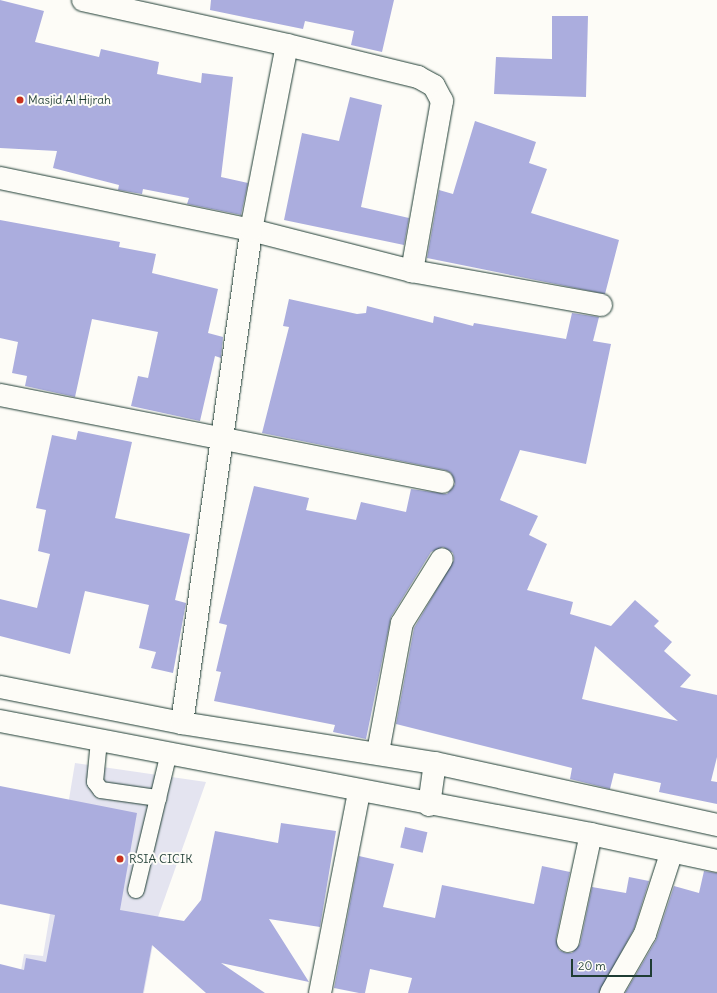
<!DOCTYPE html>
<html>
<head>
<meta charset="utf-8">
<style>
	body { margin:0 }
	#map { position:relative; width:717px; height:993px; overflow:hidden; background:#fdfcf7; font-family:Delius,sans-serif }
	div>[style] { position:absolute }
	.built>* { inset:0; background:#e4e4f0 }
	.building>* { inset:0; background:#abadde; transform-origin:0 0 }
	.roads { filter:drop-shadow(0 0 1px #1f3d34) drop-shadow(0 0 1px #1f3d34) }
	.lane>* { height:16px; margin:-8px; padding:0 8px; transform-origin:8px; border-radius:8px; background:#fdfcf7 }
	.street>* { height:22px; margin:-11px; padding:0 11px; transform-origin:11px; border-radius:11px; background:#fdfcf7 }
	.primary>* { height:22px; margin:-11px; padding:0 11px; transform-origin:11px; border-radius:11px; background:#fdfcf7 }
	.dots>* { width:11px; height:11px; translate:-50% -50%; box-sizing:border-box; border:2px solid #fdfcf7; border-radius:50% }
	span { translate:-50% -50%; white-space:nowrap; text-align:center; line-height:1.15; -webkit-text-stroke:4px #fdfcf7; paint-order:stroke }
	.poi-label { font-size:12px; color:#1f3d34 }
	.left { translate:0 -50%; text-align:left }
	.scale { position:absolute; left:571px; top:959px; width:81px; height:18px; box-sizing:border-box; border:2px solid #1f3d34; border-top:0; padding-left:5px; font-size:12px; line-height:14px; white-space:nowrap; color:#1f3d34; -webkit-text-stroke:3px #fdfcf7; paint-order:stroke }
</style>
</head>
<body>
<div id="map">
	<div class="built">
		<i style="clip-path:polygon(75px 763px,206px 782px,158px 917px,144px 993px,17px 993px,24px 954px,43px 956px)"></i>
	</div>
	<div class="building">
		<i style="clip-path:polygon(0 0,44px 11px,35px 42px,99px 57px,101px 49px,159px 62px,157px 74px,201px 83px,202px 73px,233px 77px,221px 177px,248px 183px,241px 215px,187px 204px,189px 198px,143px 189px,142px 194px,118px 190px,119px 185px,53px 168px,57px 151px,0 148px)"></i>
		<i style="clip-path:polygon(211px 0,394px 0,382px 52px,351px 45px,354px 31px,305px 21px,303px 29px,210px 10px)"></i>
		<i style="clip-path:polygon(552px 16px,588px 16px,586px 97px,494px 94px,496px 57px,552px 59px)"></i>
		<i style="clip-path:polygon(350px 97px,382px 105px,361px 207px,409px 218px,404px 245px,284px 220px,302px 133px,339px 141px)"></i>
		<i style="clip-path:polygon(475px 121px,536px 142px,529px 163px,547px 169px,531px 213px,619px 240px,605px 294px,427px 258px,439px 190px,453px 194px)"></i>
		<i style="clip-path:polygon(0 220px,120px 242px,119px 247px,156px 254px,152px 273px,218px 289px,208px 333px,223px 337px,221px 358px,215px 356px,200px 421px,131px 406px,138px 376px,148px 378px,158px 332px,92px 319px,75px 397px,25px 386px,27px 376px,12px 373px,18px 342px,0 338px)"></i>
		<i style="clip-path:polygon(evenodd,289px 299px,357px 314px,366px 313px,367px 306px,433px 323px,434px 316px,473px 326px,474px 323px,566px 339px,572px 313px,599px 317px,593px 341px,611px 344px,586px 464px,520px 450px,500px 500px,538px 516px,529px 535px,547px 544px,527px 590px,573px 602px,570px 614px,611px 626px,635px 600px,659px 621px,654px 626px,672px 642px,664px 651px,691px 675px,680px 687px,717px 695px,717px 757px,711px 781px,717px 782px,717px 804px,659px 792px,661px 783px,614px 773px,610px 789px,570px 779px,572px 768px,396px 724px,414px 628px,454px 560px,453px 553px,443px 547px,431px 552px,391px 617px,366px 739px,333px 732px,335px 725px,214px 701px,221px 672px,216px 671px,227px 625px,219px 623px,254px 486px,309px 498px,306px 510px,356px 520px,361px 502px,406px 512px,411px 489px,447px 494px,455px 484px,451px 473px,445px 470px,262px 433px,289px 327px,283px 326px,289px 299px,595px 646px,662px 707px,678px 721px,582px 699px,595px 646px)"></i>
		<i style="clip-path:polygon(78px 431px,132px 442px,115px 518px,190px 534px,175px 600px,186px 603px,173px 673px,151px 668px,156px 652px,139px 648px,149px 605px,85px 591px,70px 654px,0 636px,0 599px,37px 608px,50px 554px,38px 551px,46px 510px,36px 508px,52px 435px,76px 440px)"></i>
		<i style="clip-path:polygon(0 786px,137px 813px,120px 910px,184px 921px,201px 900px,215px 831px,278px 843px,281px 823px,336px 831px,320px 927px,269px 919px,309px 982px,221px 963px,265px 993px,206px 993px,152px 945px,143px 993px,0 993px,0 964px,24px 970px,26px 958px,46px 962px,55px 915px,0 904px)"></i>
		<i style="left:405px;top:827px;width:23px;height:21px;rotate:13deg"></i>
		<i style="clip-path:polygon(359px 856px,394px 864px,383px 907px,435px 918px,442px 885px,534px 904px,542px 866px,570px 872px,556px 939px,559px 950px,566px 953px,572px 953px,580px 944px,592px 887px,626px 893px,629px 877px,649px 881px,634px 929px,599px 993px,408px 993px,412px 978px,370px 969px,365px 993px,359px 993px,334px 988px)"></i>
		<i style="clip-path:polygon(704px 871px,717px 873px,717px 993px,625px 993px,656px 940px,674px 886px,699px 893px)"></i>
	</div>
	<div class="roads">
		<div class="lane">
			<i style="left:99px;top:741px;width:41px;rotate:95.6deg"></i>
			<i style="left:95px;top:782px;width:10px;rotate:53deg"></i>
			<i style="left:101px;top:790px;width:58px;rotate:8deg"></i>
			<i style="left:136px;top:890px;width:141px;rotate:-76.5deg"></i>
		</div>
		<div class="street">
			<i style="left:83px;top:0;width:209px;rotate:12.4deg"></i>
			<i style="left:287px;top:45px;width:135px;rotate:13.7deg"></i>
			<i style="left:418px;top:77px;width:18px;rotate:29deg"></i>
			<i style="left:434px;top:86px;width:17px;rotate:62deg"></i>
			<i style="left:442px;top:101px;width:173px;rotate:100deg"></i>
			<i style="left:0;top:178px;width:256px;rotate:11.7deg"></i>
			<i style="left:251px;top:230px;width:166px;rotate:14.3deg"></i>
			<i style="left:412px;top:271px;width:192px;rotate:10.2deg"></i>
			<i style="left:0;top:395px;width:451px;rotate:11.1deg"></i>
			<i style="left:182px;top:723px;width:498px;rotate:-82deg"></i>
			<i style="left:251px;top:230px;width:188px;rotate:-79deg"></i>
			<i style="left:378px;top:752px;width:131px;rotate:-79.5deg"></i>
			<i style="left:402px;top:623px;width:75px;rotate:-58deg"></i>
			<i style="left:568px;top:941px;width:109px;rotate:-77.9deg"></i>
			<i style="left:320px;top:993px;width:205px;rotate:-79deg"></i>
			<i style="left:611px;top:993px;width:68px;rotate:-60deg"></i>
			<i style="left:645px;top:934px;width:87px;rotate:-72deg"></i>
		</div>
		<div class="primary">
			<i style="left:0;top:687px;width:186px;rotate:11.2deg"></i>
			<i style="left:182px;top:723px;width:256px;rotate:9deg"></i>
			<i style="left:435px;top:763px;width:289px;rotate:12.4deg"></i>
			<i style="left:0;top:721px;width:602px;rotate:10.82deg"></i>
			<i style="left:591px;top:834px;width:129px;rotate:12.1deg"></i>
			<i style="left:429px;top:805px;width:42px;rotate:-81.9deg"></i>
		</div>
	</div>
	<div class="dots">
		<i style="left:20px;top:100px;background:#c8321e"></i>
		<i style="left:120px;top:859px;background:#c8321e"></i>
	</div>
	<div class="poi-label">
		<span class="left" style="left:28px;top:100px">Masjid Al Hijrah</span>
		<span class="left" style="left:129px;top:859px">RSIA CICIK</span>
	</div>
	<div class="scale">20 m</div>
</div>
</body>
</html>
